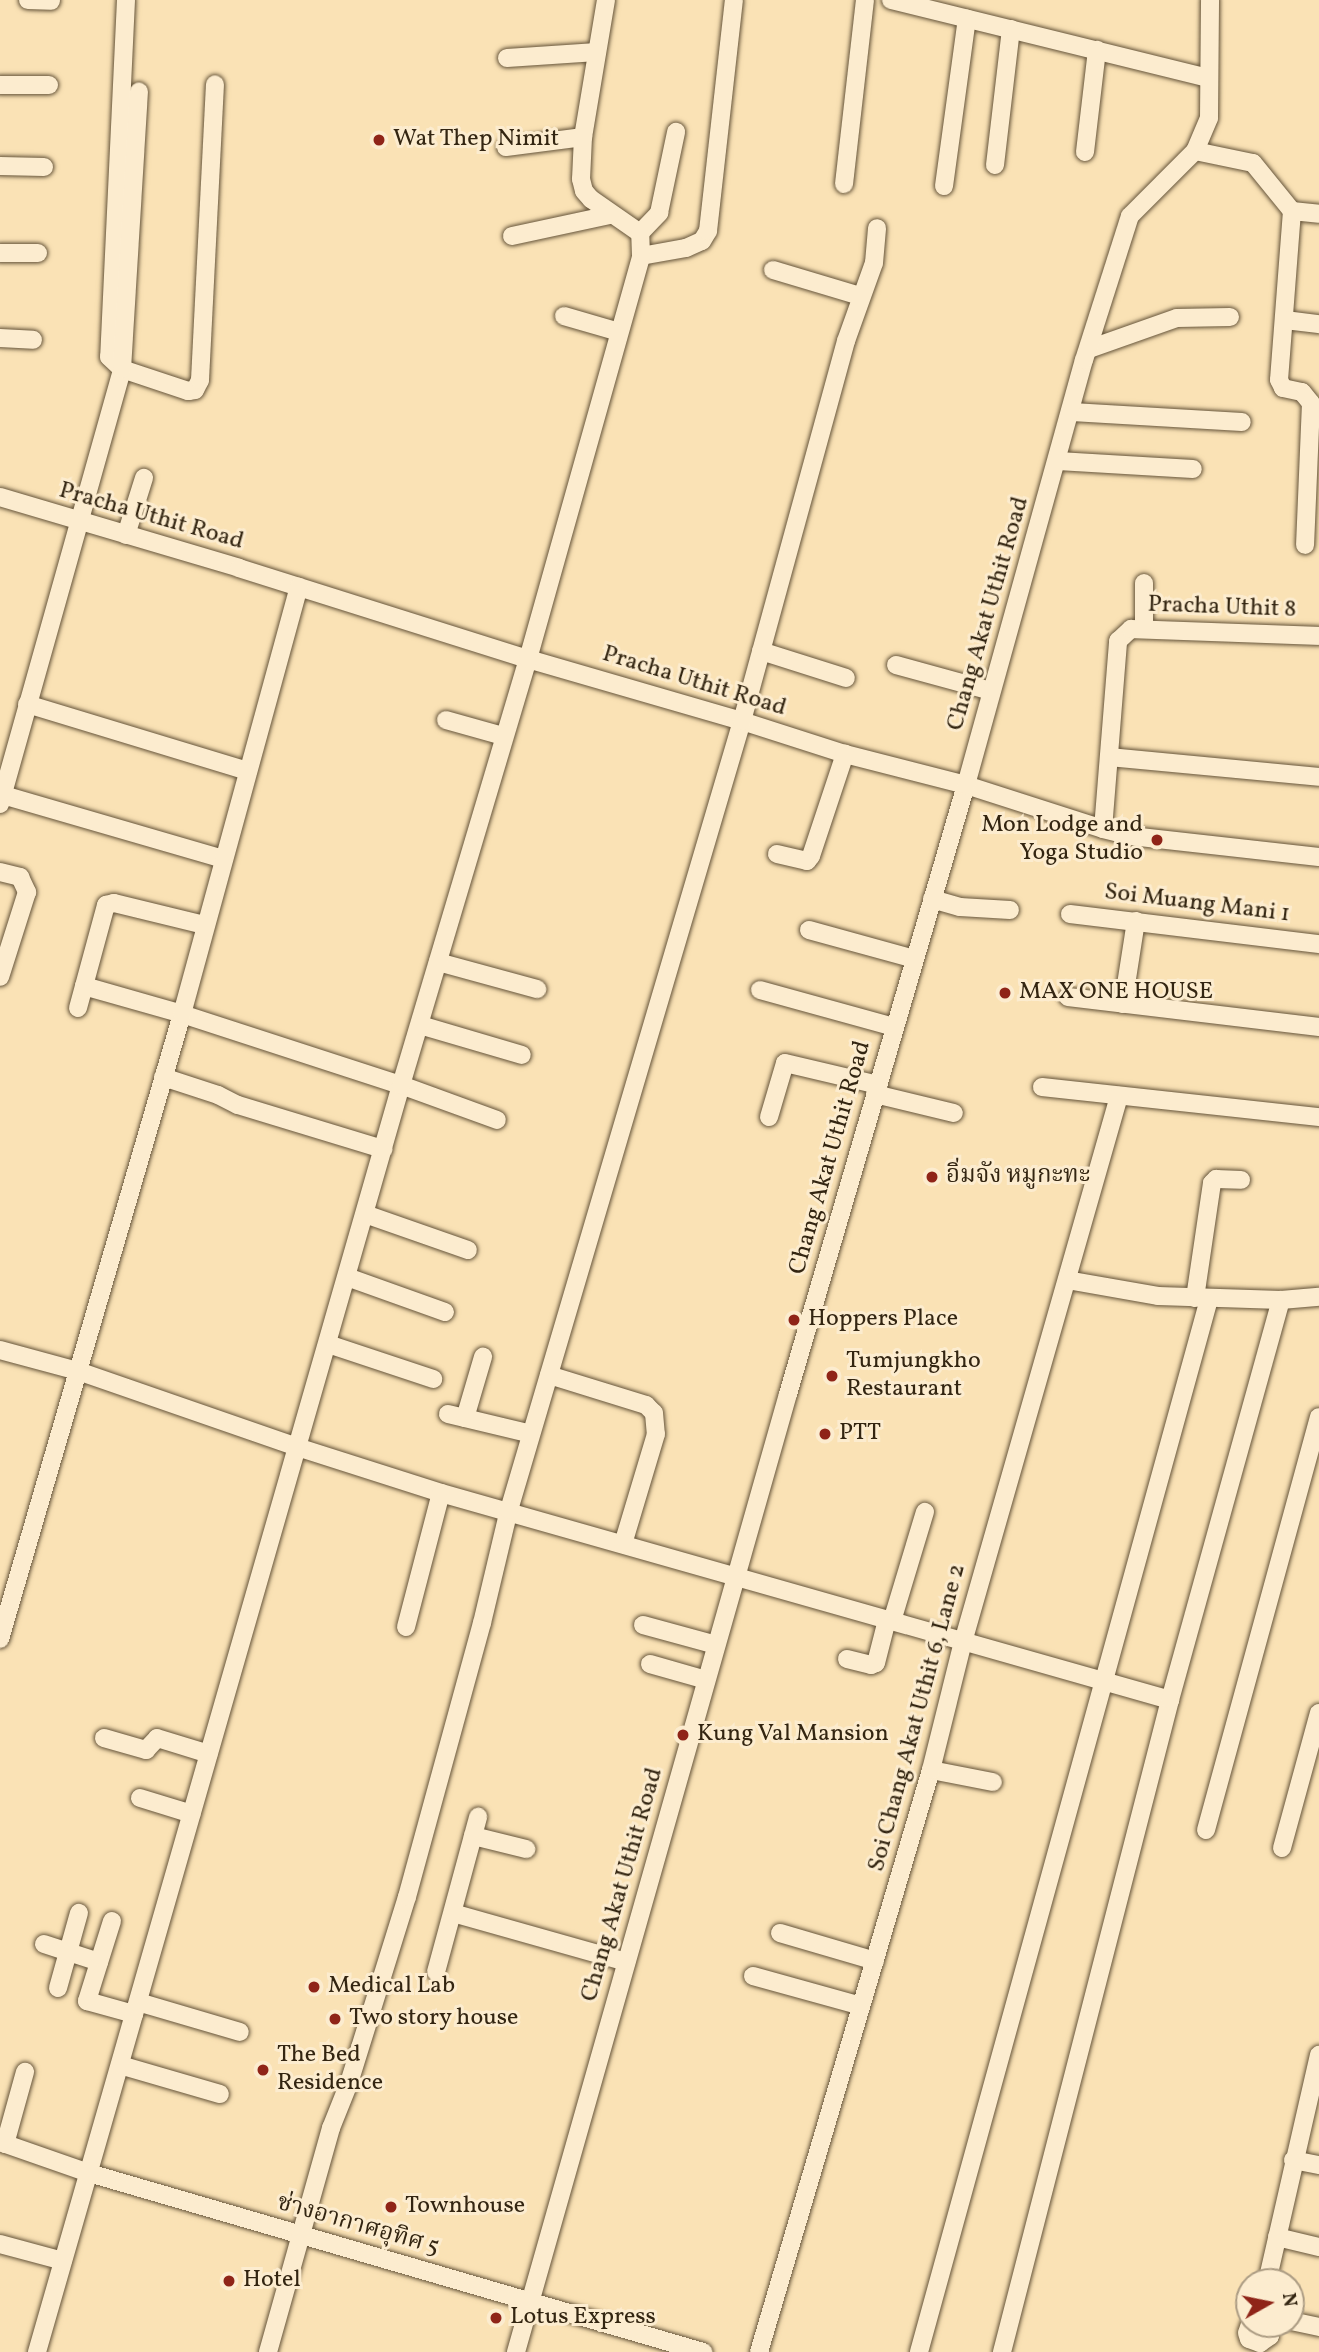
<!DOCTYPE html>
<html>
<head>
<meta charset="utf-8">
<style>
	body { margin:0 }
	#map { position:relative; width:1319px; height:2352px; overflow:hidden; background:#fae2b5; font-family:Vollkorn,"Noto Serif Thai",serif }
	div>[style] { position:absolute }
	.roads { filter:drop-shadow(0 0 2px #65543a) drop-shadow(0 0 2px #65543a) }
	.minor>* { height:18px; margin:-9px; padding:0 9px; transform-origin:9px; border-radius:9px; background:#fceccf }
	.dots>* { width:19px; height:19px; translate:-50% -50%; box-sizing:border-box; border:4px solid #fceccf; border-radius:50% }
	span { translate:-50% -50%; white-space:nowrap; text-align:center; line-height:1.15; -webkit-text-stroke:6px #fceccf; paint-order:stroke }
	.poi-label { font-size:24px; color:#332511 }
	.left { translate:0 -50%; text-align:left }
	.right { translate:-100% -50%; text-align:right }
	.street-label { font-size:24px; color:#332511 }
	.north { position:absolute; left:1235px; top:2268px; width:70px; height:70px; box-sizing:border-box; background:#fceccf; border:2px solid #ac9c83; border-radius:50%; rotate:81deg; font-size:19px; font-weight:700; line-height:28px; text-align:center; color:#332511 }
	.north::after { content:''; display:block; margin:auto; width:24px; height:32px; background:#8f2418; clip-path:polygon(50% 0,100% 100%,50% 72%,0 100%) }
</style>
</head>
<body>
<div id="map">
	<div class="roads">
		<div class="minor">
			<i style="left:28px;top:0;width:23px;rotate:2deg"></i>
			<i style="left:126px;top:0;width:357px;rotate:92.7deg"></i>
			<i style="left:109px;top:357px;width:18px;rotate:43deg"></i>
			<i style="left:122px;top:369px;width:70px;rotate:18.4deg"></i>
			<i style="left:188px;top:391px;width:7px;rotate:-8deg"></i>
			<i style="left:195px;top:390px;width:11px;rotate:-63deg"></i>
			<i style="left:200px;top:380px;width:296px;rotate:-87.1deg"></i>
			<i style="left:606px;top:0;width:139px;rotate:99.5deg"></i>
			<i style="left:583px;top:137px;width:42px;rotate:92.7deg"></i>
			<i style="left:581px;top:179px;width:12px;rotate:76deg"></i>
			<i style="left:584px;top:191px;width:11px;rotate:49deg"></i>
			<i style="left:591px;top:199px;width:60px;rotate:34.8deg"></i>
			<i style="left:891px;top:0;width:326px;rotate:13.8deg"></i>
			<i style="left:507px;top:58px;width:90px;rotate:-3.8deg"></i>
			<i style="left:0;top:85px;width:49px"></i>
			<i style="left:506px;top:147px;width:78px;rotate:-7.4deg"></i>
			<i style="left:1195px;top:151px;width:59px;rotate:11.7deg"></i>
			<i style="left:1253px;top:163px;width:62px;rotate:50.9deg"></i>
			<i style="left:1292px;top:211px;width:27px;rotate:6deg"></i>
			<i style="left:1085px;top:152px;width:103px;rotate:-83.3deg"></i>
			<i style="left:995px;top:165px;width:137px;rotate:-83.3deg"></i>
			<i style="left:0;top:166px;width:44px;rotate:1.3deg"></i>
			<i style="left:844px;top:184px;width:185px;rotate:-83.5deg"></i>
			<i style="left:944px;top:186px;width:169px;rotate:-82.2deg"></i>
			<i style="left:1292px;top:211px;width:169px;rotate:94.4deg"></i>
			<i style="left:1279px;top:380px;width:9px;rotate:63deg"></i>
			<i style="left:1283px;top:388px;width:19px;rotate:12deg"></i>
			<i style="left:1302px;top:392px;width:14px;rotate:51deg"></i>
			<i style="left:1311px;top:403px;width:142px;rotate:92.4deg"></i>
			<i style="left:512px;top:236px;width:100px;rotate:-12.1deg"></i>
			<i style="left:0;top:253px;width:38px"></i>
			<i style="left:641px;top:256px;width:46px;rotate:-10.1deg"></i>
			<i style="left:686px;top:248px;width:17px;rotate:-24deg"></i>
			<i style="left:702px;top:241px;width:12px;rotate:-59deg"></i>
			<i style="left:708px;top:231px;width:232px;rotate:-83.6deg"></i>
			<i style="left:773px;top:270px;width:91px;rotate:16.6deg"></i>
			<i style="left:564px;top:316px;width:57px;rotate:16.2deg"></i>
			<i style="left:1285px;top:320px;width:34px;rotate:7deg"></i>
			<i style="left:0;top:338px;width:33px;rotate:3deg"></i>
			<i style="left:1089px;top:349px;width:93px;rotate:-19.4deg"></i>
			<i style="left:1177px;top:318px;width:53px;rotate:-1.1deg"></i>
			<i style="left:1072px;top:412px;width:170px;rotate:3.4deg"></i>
			<i style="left:1058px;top:461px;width:135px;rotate:3.4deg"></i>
			<i style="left:0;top:497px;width:249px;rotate:16.5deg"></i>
			<i style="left:239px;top:568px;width:303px;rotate:17.5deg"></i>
			<i style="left:528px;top:659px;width:223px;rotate:16.2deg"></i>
			<i style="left:742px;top:721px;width:108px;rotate:17.8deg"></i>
			<i style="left:845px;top:754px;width:125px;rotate:14.4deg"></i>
			<i style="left:966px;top:785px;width:144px;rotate:17.8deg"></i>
			<i style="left:1103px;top:829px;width:29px;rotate:14deg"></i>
			<i style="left:1131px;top:836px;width:189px;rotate:6.4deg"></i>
			<i style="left:126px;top:535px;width:60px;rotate:-72.5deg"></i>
			<i style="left:1144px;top:583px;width:45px;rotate:90deg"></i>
			<i style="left:761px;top:651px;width:89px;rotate:17.6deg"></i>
			<i style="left:896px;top:665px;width:98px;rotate:15.3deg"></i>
			<i style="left:27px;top:704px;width:231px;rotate:16.9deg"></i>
			<i style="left:446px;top:720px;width:59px;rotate:15.7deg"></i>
			<i style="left:1109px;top:757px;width:211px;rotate:5.4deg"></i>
			<i style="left:3px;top:795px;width:229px;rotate:16.2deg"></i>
			<i style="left:0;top:804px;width:452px;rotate:-74.3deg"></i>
			<i style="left:122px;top:369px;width:278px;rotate:-86.5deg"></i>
			<i style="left:1103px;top:829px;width:189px;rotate:-85.4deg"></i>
			<i style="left:1118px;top:641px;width:18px;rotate:-43deg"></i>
			<i style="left:1131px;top:629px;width:188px;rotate:2.1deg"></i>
			<i style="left:777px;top:854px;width:31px;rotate:13deg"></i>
			<i style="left:807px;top:861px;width:6px;rotate:-51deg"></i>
			<i style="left:811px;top:856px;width:108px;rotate:-71.6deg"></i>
			<i style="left:0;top:872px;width:21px;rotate:14deg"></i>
			<i style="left:20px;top:877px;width:17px;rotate:65deg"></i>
			<i style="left:27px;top:892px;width:89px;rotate:107.6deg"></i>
			<i style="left:932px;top:899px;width:29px;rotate:16deg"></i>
			<i style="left:960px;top:907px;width:50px;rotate:3.4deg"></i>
			<i style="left:1070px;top:914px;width:251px;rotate:6.9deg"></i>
			<i style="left:809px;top:930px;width:109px;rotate:15.4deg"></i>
			<i style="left:438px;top:962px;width:103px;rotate:15.3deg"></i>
			<i style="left:84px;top:986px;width:102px;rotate:15.9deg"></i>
			<i style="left:182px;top:1014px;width:230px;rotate:18deg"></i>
			<i style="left:401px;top:1085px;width:102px;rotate:20deg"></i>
			<i style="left:760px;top:990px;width:139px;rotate:15.4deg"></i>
			<i style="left:1068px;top:997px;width:253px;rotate:6.8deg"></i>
			<i style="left:1123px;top:1004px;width:84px;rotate:-81.1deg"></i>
			<i style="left:78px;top:1008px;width:107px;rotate:-74.8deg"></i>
			<i style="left:106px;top:905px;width:8px;rotate:-14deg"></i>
			<i style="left:114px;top:903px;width:93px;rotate:13.7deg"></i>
			<i style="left:420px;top:1025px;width:106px;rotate:16.4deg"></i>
			<i style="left:163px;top:1077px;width:58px;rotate:18.1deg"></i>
			<i style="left:218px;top:1095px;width:22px;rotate:27deg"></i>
			<i style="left:238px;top:1105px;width:152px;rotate:16.9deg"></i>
			<i style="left:1042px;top:1087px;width:279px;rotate:6.2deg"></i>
			<i style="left:875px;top:1094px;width:81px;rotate:13.5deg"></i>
			<i style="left:769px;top:1117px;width:56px;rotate:-73.5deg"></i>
			<i style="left:785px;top:1063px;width:96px;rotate:13.3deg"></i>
			<i style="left:365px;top:1214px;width:109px;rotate:19.3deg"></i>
			<i style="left:347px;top:1277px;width:104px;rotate:19.7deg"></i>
			<i style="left:1067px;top:1280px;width:92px;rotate:10deg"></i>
			<i style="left:1158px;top:1296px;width:123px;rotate:1.9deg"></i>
			<i style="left:1281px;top:1300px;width:38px;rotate:-5deg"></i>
			<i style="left:1195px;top:1298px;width:116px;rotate:-81.6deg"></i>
			<i style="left:1212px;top:1183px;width:6px;rotate:-45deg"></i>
			<i style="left:1216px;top:1179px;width:25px;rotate:2deg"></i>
			<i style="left:328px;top:1344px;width:111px;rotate:18.4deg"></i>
			<i style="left:0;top:1350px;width:81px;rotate:15.1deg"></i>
			<i style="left:78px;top:1371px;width:232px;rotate:19.1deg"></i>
			<i style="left:297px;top:1447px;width:151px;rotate:17.7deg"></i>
			<i style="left:441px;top:1493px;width:758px;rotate:15.85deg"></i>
			<i style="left:549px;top:1375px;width:102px;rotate:17.2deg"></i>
			<i style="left:646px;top:1405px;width:11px;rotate:45deg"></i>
			<i style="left:654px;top:1413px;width:21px;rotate:85deg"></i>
			<i style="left:656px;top:1434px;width:115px;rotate:106.7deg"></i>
			<i style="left:448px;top:1414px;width:85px;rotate:13.5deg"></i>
			<i style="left:465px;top:1418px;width:64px;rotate:-73.6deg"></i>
			<i style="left:892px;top:1621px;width:114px;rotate:-73.2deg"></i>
			<i style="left:643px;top:1625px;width:76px;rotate:15.3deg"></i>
			<i style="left:406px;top:1627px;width:138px;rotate:-75.4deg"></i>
			<i style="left:0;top:1639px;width:651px;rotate:-73.76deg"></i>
			<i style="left:182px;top:1014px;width:443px;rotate:-74.7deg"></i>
			<i style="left:847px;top:1659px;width:25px;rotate:14deg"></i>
			<i style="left:871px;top:1665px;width:5px;rotate:-22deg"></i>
			<i style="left:876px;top:1663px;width:44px;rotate:-75.7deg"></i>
			<i style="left:650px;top:1664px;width:58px;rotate:15.9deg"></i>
			<i style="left:104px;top:1738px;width:44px;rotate:15.9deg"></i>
			<i style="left:146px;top:1750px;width:16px;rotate:-47deg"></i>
			<i style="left:157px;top:1738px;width:54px;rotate:17.1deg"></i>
			<i style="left:931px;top:1770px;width:63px;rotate:11deg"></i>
			<i style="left:140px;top:1798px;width:54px;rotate:17.1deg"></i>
			<i style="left:1206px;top:1830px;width:428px;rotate:-74.7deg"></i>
			<i style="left:473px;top:1836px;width:55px;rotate:13.8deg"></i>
			<i style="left:1282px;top:1848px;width:140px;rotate:-74.7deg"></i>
			<i style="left:453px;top:1913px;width:180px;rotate:15.8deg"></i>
			<i style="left:112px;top:1921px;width:84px;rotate:107.4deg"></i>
			<i style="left:87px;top:2001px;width:49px;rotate:15.5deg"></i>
			<i style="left:780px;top:1933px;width:99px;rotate:16.4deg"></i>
			<i style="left:44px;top:1944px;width:58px;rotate:18.1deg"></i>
			<i style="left:436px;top:1972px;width:161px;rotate:-74.8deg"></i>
			<i style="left:753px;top:1976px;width:112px;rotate:15.5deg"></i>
			<i style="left:58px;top:1988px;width:78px;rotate:-74.4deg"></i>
			<i style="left:138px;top:2002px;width:106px;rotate:16.4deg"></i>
			<i style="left:120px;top:2065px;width:104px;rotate:16.2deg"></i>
			<i style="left:0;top:2142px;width:94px;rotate:19.2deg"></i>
			<i style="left:89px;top:2173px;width:640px;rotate:16.25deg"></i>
			<i style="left:5px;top:2144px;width:75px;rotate:-74.5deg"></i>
			<i style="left:1293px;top:2160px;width:26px;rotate:11deg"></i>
			<i style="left:1277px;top:2237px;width:43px;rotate:13.4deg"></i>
			<i style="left:0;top:2244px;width:65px;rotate:15.1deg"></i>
			<i style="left:1267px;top:2282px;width:233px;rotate:-77.1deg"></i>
			<i style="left:1291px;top:2321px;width:29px;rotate:12deg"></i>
			<i style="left:1250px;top:2324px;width:9px;rotate:108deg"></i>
			<i style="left:1247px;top:2333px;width:6px;rotate:72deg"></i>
			<i style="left:1249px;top:2339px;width:12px;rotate:20deg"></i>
			<i style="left:1260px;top:2343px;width:12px;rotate:-35deg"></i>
			<i style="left:1270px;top:2336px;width:12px;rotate:-104deg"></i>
			<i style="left:37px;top:2352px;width:1318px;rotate:-73.97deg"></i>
			<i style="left:401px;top:1085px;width:445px;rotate:-73.4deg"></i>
			<i style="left:528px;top:659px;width:419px;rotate:-74.3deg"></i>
			<i style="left:641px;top:256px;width:23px;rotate:-92deg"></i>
			<i style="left:640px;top:233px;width:28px;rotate:-46deg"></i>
			<i style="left:659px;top:213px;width:83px;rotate:-78.1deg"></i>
			<i style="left:268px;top:2352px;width:233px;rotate:-74.3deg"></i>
			<i style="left:331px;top:2128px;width:48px;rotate:-68.2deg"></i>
			<i style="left:349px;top:2083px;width:195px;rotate:-72.7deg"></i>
			<i style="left:407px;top:1897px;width:284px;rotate:-74.7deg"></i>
			<i style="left:482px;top:1623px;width:116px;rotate:-76.6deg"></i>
			<i style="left:509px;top:1510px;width:823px;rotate:-73.55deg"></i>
			<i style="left:742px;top:721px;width:394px;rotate:-74.7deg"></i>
			<i style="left:846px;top:341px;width:83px;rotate:-70.3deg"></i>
			<i style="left:874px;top:263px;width:35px;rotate:-85deg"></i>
			<i style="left:516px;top:2352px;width:996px;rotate:-74.15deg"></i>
			<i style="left:788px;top:1394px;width:634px;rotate:-73.71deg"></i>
			<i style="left:966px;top:785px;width:441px;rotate:-74.5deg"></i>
			<i style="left:1084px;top:360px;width:151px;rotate:-72.3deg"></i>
			<i style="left:1130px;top:216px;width:92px;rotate:-45deg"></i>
			<i style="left:1195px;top:151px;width:36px;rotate:-67deg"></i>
			<i style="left:1209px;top:118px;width:118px;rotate:-89.5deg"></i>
			<i style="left:759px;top:2352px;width:607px;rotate:-73.54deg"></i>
			<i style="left:931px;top:1770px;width:132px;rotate:-76deg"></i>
			<i style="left:963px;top:1642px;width:568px;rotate:-74.05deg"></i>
			<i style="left:919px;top:2352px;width:1092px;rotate:-74.6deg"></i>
			<i style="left:1002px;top:2352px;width:673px;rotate:-75.55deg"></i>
			<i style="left:1170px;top:1700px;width:415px;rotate:-74.5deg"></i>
		</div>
	</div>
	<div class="dots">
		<i style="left:379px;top:140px;background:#8f2418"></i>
		<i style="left:1157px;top:840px;background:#8f2418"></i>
		<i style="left:1005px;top:993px;background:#8f2418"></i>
		<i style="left:932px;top:1177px;background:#8f2418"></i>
		<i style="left:794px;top:1320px;background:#8f2418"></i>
		<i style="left:832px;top:1376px;background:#8f2418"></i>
		<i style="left:825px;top:1434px;background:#8f2418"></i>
		<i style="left:683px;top:1735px;background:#8f2418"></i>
		<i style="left:314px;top:1987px;background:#8f2418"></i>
		<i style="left:335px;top:2019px;background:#8f2418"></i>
		<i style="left:263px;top:2070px;background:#8f2418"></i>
		<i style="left:391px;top:2207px;background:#8f2418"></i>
		<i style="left:229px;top:2281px;background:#8f2418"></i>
		<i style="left:496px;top:2318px;background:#8f2418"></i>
	</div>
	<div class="poi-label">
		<span class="left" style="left:393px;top:140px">Wat Thep Nimit</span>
		<span class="right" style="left:1143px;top:840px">Mon Lodge and<br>Yoga Studio</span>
		<span class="left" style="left:1019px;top:993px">MAX ONE HOUSE</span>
		<span class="left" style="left:946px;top:1177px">อิ่มจัง หมูกะทะ</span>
		<span class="left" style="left:808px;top:1320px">Hoppers Place</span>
		<span class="left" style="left:846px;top:1376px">Tumjungkho<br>Restaurant</span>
		<span class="left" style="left:839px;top:1434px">PTT</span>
		<span class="left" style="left:697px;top:1735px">Kung Val Mansion</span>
		<span class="left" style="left:328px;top:1987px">Medical Lab</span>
		<span class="left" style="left:349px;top:2019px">Two story house</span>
		<span class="left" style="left:277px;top:2070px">The Bed<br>Residence</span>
		<span class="left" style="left:405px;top:2207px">Townhouse</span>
		<span class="left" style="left:243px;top:2281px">Hotel</span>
		<span class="left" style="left:510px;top:2318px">Lotus Express</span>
	</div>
	<div class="street-label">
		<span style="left:151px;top:517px;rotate:16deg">Pracha Uthit Road</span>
		<span style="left:1222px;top:608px;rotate:2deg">Pracha Uthit 8</span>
		<span style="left:989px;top:614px;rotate:-74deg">Chang Akat Uthit Road</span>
		<span style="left:694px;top:682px;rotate:17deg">Pracha Uthit Road</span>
		<span style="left:1197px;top:904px;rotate:7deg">Soi Muang Mani 1</span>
		<span style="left:831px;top:1158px;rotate:-74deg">Chang Akat Uthit Road</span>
		<span style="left:918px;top:1718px;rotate:-75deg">Soi Chang Akat Uthit 6, Lane 2</span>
		<span style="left:623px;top:1885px;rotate:-74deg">Chang Akat Uthit Road</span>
		<span style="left:358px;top:2226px;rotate:16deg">ช่างอากาศอุทิศ 5</span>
	</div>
	<div class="north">N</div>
</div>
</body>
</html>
